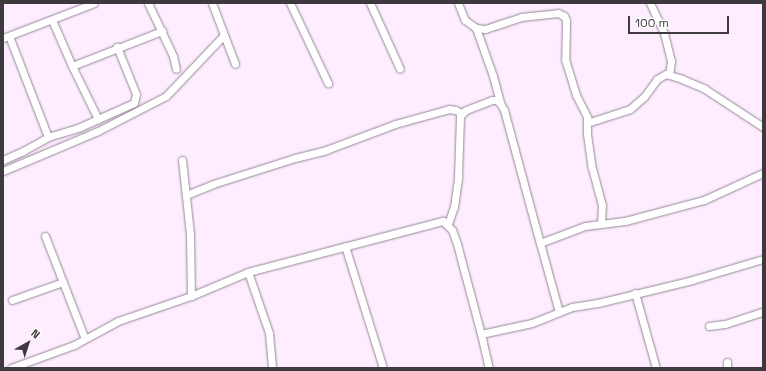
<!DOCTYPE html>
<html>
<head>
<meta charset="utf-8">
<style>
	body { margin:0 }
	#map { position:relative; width:766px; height:371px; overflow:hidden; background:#fdedff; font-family:"Space Grotesk",sans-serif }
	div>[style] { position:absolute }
	.roads { filter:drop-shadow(0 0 1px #948696) drop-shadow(0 0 1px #948696) }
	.minor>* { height:7px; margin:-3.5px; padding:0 3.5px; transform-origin:3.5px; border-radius:3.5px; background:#fff }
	span { translate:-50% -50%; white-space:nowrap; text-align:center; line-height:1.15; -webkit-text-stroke:4px #fff; paint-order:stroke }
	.frame { position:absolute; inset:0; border:4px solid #3e383f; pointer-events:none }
	.north { position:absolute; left:8px; top:323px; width:40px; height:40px; -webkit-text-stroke:3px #fff; paint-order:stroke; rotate:39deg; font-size:11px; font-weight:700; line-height:16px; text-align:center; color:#3e383f }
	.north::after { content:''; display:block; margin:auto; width:14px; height:18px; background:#3e383f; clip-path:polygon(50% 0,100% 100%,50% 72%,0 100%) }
	.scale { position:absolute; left:628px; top:16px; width:101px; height:18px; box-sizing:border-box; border:2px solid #3e383f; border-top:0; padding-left:5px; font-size:12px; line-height:14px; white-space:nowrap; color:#3e383f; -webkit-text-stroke:3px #fff; paint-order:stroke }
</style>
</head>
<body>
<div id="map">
	<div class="roads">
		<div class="minor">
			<i style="left:148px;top:3px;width:59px;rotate:64.7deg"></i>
			<i style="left:173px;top:56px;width:13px;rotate:77deg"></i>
			<i style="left:212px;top:3px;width:65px;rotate:69.3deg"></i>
			<i style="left:290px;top:3px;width:89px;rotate:64.6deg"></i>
			<i style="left:370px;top:3px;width:72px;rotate:65.6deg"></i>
			<i style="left:458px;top:3px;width:18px;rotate:68deg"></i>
			<i style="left:465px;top:20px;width:14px;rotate:36deg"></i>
			<i style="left:476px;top:28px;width:51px;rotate:70.5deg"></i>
			<i style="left:493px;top:76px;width:28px;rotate:75deg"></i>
			<i style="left:650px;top:3px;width:33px;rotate:65deg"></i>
			<i style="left:664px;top:33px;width:29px;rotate:76deg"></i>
			<i style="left:671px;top:61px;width:14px;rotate:98deg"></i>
			<i style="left:52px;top:20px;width:50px;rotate:66.5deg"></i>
			<i style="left:72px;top:66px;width:59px;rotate:63.9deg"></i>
			<i style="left:476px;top:28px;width:9px;rotate:6deg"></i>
			<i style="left:485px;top:29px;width:38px;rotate:-18deg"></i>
			<i style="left:521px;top:17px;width:37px;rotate:-6deg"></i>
			<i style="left:558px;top:13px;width:7px;rotate:27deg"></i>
			<i style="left:564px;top:16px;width:4px;rotate:63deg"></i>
			<i style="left:566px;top:20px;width:39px;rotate:91deg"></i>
			<i style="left:565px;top:59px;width:38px;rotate:73deg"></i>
			<i style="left:576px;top:95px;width:25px;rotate:63deg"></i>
			<i style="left:587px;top:117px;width:17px;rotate:90deg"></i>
			<i style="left:587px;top:134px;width:34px;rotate:82deg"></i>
			<i style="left:592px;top:168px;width:38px;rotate:75deg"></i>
			<i style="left:602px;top:205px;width:19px;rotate:93deg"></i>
			<i style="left:3px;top:38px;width:97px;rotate:-21deg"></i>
			<i style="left:72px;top:66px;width:97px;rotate:-21.3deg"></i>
			<i style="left:587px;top:123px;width:45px;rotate:-18deg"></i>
			<i style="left:630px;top:109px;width:18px;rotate:-41deg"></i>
			<i style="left:644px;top:97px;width:22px;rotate:-54deg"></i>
			<i style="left:657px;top:79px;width:10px;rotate:-29deg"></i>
			<i style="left:666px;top:74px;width:17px;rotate:17deg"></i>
			<i style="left:682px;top:79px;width:25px;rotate:23deg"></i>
			<i style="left:705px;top:89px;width:69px;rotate:33.2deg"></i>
			<i style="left:48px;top:137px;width:34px;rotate:-17deg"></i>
			<i style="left:80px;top:127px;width:59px;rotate:-24deg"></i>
			<i style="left:134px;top:103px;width:9px;rotate:-77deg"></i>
			<i style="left:136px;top:94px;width:51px;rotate:-112deg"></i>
			<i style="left:3px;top:160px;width:22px;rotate:-24deg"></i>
			<i style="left:23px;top:151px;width:29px;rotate:-29deg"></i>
			<i style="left:48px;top:137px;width:108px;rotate:-111.1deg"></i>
			<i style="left:182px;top:160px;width:74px;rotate:83.8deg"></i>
			<i style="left:190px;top:234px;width:62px;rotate:89.1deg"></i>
			<i style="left:3px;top:171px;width:103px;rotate:-22.8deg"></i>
			<i style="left:98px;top:131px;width:76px;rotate:-27.2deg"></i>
			<i style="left:166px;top:96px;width:84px;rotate:-46.4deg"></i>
			<i style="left:186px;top:195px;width:29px;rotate:-22deg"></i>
			<i style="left:213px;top:184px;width:86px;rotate:-17.6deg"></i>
			<i style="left:295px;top:158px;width:32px;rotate:-14deg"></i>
			<i style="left:326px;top:150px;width:74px;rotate:-20.6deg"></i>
			<i style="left:395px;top:124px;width:56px;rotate:-15.5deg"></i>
			<i style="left:449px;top:109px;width:6px;rotate:9deg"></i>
			<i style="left:455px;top:110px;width:8px;rotate:23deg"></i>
			<i style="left:448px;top:224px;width:18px;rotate:-71deg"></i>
			<i style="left:454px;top:207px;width:30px;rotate:-82deg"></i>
			<i style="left:458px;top:177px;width:61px;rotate:-88.1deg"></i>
			<i style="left:460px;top:116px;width:8px;rotate:-45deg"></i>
			<i style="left:466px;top:110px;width:28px;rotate:-21deg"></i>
			<i style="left:492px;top:100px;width:4px"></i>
			<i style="left:496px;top:100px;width:5px;rotate:37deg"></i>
			<i style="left:500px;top:103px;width:8px;rotate:60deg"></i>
			<i style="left:504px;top:110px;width:138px;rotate:74.9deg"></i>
			<i style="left:45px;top:236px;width:110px;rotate:68.8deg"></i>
			<i style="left:345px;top:246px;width:128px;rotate:72.7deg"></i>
			<i style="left:248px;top:272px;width:65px;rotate:71deg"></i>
			<i style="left:269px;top:333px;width:35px;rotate:85deg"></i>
			<i style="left:635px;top:293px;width:78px;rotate:74.4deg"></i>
			<i style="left:12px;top:300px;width:54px;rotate:-19.4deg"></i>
			<i style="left:559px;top:312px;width:14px;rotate:-21deg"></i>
			<i style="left:572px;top:307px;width:26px;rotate:-9deg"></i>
			<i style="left:598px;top:303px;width:97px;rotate:-13.7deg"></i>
			<i style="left:692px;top:280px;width:74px;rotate:-16.5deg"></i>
			<i style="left:709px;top:326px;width:16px;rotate:-7deg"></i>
			<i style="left:725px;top:324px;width:40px;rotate:-18deg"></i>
			<i style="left:481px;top:334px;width:35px;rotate:77deg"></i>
			<i style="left:727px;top:362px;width:6px;rotate:90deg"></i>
			<i style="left:11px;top:368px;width:67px;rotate:-20.1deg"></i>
			<i style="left:74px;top:345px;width:50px;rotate:-28.6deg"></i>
			<i style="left:118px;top:321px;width:77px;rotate:-18.9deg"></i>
			<i style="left:191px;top:296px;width:62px;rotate:-22.8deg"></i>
			<i style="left:248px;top:272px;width:202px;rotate:-14.7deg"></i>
			<i style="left:443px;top:221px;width:13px;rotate:45deg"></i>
			<i style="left:452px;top:230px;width:15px;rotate:70deg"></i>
			<i style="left:457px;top:244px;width:93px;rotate:75.1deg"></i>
			<i style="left:481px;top:334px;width:52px;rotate:-12.2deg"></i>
			<i style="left:532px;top:323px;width:29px;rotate:-22deg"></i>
			<i style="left:559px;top:312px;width:72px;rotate:-105.4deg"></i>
			<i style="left:540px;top:243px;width:48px;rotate:-20.7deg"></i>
			<i style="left:585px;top:226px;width:40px;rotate:-7.1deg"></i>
			<i style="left:625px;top:221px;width:82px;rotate:-14.9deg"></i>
			<i style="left:704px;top:200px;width:65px;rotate:-24.6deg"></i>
		</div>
	</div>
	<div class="frame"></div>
	<div class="north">N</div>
	<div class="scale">100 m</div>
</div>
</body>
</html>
